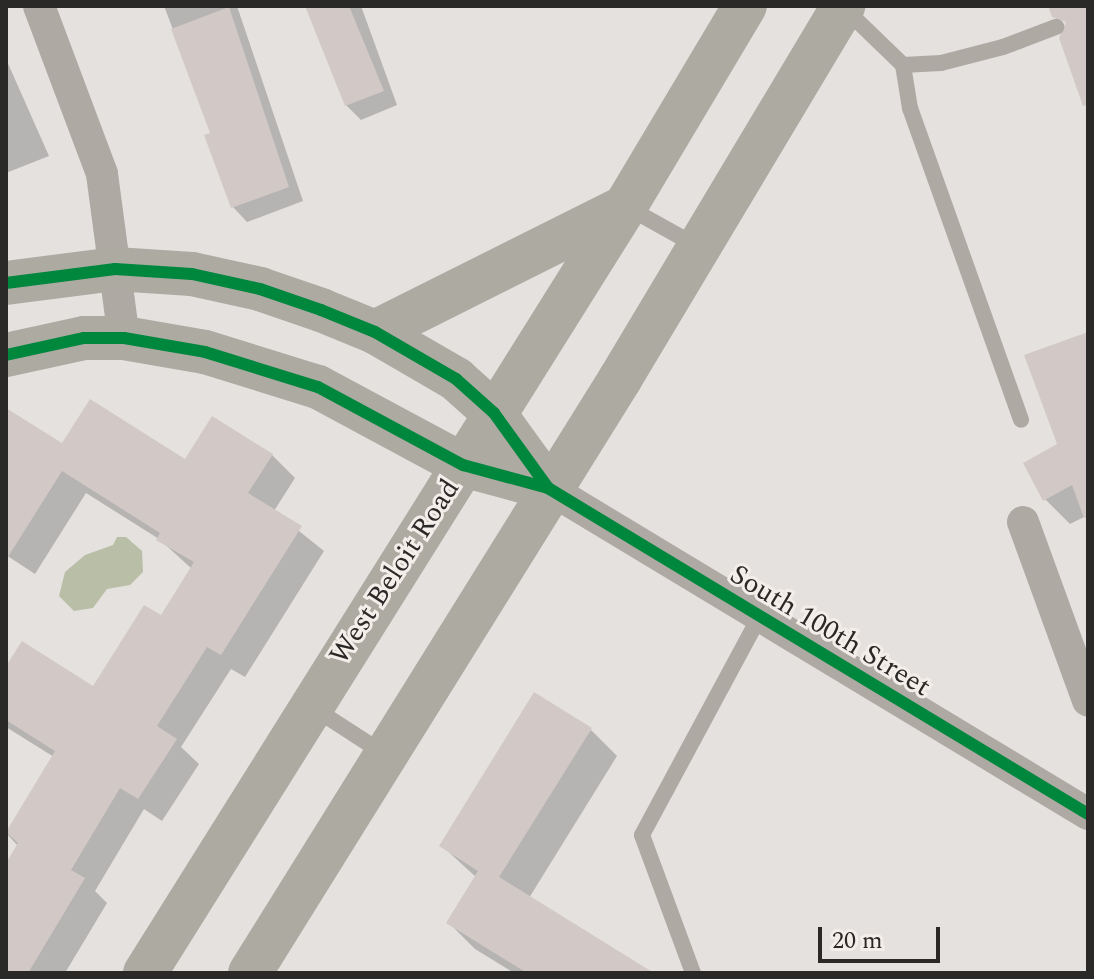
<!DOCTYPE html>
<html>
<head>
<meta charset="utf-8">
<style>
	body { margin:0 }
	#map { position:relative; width:1094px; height:979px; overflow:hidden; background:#e4e1df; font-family:Spectral,serif }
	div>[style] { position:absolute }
	.water>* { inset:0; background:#b9bfa7 }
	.shadow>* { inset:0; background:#0003 }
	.building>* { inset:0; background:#d2c9c7 }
	.lane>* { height:16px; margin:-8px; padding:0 8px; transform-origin:8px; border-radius:8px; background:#aeaaa3 }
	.street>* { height:32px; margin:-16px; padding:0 16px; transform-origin:16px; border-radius:16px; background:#aeaaa3 }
	.secondary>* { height:44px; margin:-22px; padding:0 22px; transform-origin:22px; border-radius:22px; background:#adaaa2 }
	.cycleway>* { height:12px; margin:-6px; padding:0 6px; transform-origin:6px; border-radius:6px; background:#00873e }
	span { translate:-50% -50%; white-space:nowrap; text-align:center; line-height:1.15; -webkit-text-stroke:6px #f4eeea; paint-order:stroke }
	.street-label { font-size:28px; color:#2b2928 }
	.frame { position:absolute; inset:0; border:8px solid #2b2928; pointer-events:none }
	.scale { position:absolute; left:818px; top:927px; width:122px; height:36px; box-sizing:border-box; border:4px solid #2b2928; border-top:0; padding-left:10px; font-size:24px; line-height:28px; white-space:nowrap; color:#2b2928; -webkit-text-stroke:6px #f4eeea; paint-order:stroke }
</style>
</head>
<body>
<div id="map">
	<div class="water">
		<i style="clip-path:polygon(117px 537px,126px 537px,142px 551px,143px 572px,130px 585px,107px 589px,93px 608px,74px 611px,59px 596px,65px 572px,85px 555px,113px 545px)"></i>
	</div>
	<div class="shadow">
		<i style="clip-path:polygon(164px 6px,237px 6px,303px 201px,247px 222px,233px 207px,213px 134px)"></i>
		<i style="clip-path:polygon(308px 6px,361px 6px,397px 105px,361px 120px,346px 105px)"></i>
		<i style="clip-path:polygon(6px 59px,49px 156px,6px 173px)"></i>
		<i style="clip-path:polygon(1088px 334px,1088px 515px,1070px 524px,1045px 499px)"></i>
		<i style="clip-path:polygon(6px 427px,63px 446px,186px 462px,272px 455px,295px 478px,274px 511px,324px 551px,245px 677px,231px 669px,181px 747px,199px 764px,162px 821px,144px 809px,95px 891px,107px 903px,65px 973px,6px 973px,6px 866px,18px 846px,7px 834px,54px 757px,6px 727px,6px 670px,94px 689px,161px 617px,192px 569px,159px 539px,86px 493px,35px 574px,6px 555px)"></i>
		<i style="clip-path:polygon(591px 730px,617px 756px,529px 898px,650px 973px,514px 973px,475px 949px,449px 923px,477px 878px,441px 845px)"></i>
	</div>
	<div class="building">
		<i style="clip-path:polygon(305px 6px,349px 6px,384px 91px,345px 106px)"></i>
		<i style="clip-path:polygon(1048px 6px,1088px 6px,1088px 105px,1083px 106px,1059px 38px,1066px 22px,1052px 17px)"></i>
		<i style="clip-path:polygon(229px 7px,289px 187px,231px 208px,204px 135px,210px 133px,171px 29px)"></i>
		<i style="clip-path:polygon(1088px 332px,1088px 518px,1084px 518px,1072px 485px,1043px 501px,1023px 463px,1057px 444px,1024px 355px)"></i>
		<i style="clip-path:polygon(90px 399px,185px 459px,212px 416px,273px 454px,248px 493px,302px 526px,221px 655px,207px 647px,157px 726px,177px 739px,138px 799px,120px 788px,71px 870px,85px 878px,28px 973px,6px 973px,6px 863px,18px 843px,6px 832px,55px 751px,6px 720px,6px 666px,22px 641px,93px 686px,144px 605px,161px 615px,194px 562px,156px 540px,160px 533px,62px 471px,6px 560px,6px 408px,62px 443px)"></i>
		<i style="clip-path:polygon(534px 692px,592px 728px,499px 877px,654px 973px,527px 973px,446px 923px,478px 871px,439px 846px)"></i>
	</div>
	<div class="lane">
		<i style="left:844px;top:8px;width:82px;rotate:44deg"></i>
		<i style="left:903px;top:65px;width:44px;rotate:80.8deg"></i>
		<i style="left:910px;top:108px;width:331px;rotate:70.4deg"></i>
		<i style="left:903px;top:65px;width:38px;rotate:-3deg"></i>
		<i style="left:941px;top:63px;width:64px;rotate:-14.5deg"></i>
		<i style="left:1003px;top:47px;width:57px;rotate:-20.7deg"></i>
		<i style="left:627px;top:207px;width:80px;rotate:29.1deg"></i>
		<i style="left:312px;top:707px;width:85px;rotate:32.9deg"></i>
		<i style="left:693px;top:973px;width:147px;rotate:-110.3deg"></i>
		<i style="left:642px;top:835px;width:249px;rotate:-61.7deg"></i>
	</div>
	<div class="street">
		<i style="left:39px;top:6px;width:179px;rotate:69.4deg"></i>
		<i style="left:102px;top:174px;width:165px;rotate:82.4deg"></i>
		<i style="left:548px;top:488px;width:631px;rotate:31.12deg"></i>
		<i style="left:1023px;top:522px;width:190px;rotate:70deg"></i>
	</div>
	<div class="secondary">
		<i style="left:6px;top:283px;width:110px;rotate:-7.3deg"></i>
		<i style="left:115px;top:269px;width:77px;rotate:3.7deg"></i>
		<i style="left:192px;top:274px;width:70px;rotate:12.4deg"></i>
		<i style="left:260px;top:289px;width:65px;rotate:19deg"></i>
		<i style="left:321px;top:310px;width:58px;rotate:22.2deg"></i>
		<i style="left:375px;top:332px;width:94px;rotate:30.1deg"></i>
		<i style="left:456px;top:379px;width:51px;rotate:41.8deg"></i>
		<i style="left:494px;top:413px;width:92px;rotate:54.2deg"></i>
		<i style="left:375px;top:332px;width:280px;rotate:-26.6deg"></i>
		<i style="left:6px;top:355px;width:80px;rotate:-12.3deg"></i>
		<i style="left:84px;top:338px;width:40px"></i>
		<i style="left:124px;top:338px;width:82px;rotate:9.8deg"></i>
		<i style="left:205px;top:352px;width:118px;rotate:17.2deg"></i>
		<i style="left:318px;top:387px;width:165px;rotate:28.3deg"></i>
		<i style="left:463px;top:465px;width:88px;rotate:15.1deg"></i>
		<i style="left:145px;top:973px;width:904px;rotate:-57.93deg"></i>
		<i style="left:625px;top:207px;width:234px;rotate:-59.2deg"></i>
		<i style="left:250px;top:973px;width:700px;rotate:-58.08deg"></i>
		<i style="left:620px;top:379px;width:435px;rotate:-59.1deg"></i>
	</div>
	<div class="cycleway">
		<i style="left:6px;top:283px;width:110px;rotate:-7.3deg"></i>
		<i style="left:115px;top:269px;width:77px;rotate:3.7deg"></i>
		<i style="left:192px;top:274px;width:70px;rotate:12.4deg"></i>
		<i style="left:260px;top:289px;width:65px;rotate:19deg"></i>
		<i style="left:321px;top:310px;width:58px;rotate:22.2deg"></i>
		<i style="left:375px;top:332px;width:94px;rotate:30.1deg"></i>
		<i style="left:456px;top:379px;width:51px;rotate:41.8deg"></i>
		<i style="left:494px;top:413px;width:92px;rotate:54.2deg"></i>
		<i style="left:6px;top:355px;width:80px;rotate:-12.3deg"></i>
		<i style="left:84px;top:338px;width:40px"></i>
		<i style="left:124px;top:338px;width:82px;rotate:9.8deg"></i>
		<i style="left:205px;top:352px;width:118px;rotate:17.2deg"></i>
		<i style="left:318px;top:387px;width:165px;rotate:28.3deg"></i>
		<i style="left:463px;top:465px;width:88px;rotate:15.1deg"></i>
		<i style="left:548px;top:488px;width:631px;rotate:31.12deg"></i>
	</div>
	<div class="street-label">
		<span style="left:395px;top:572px;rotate:-57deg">West Beloit Road</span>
		<span style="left:830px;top:631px;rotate:31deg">South 100th Street</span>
	</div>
	<div class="frame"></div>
	<div class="scale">20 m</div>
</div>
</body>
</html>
